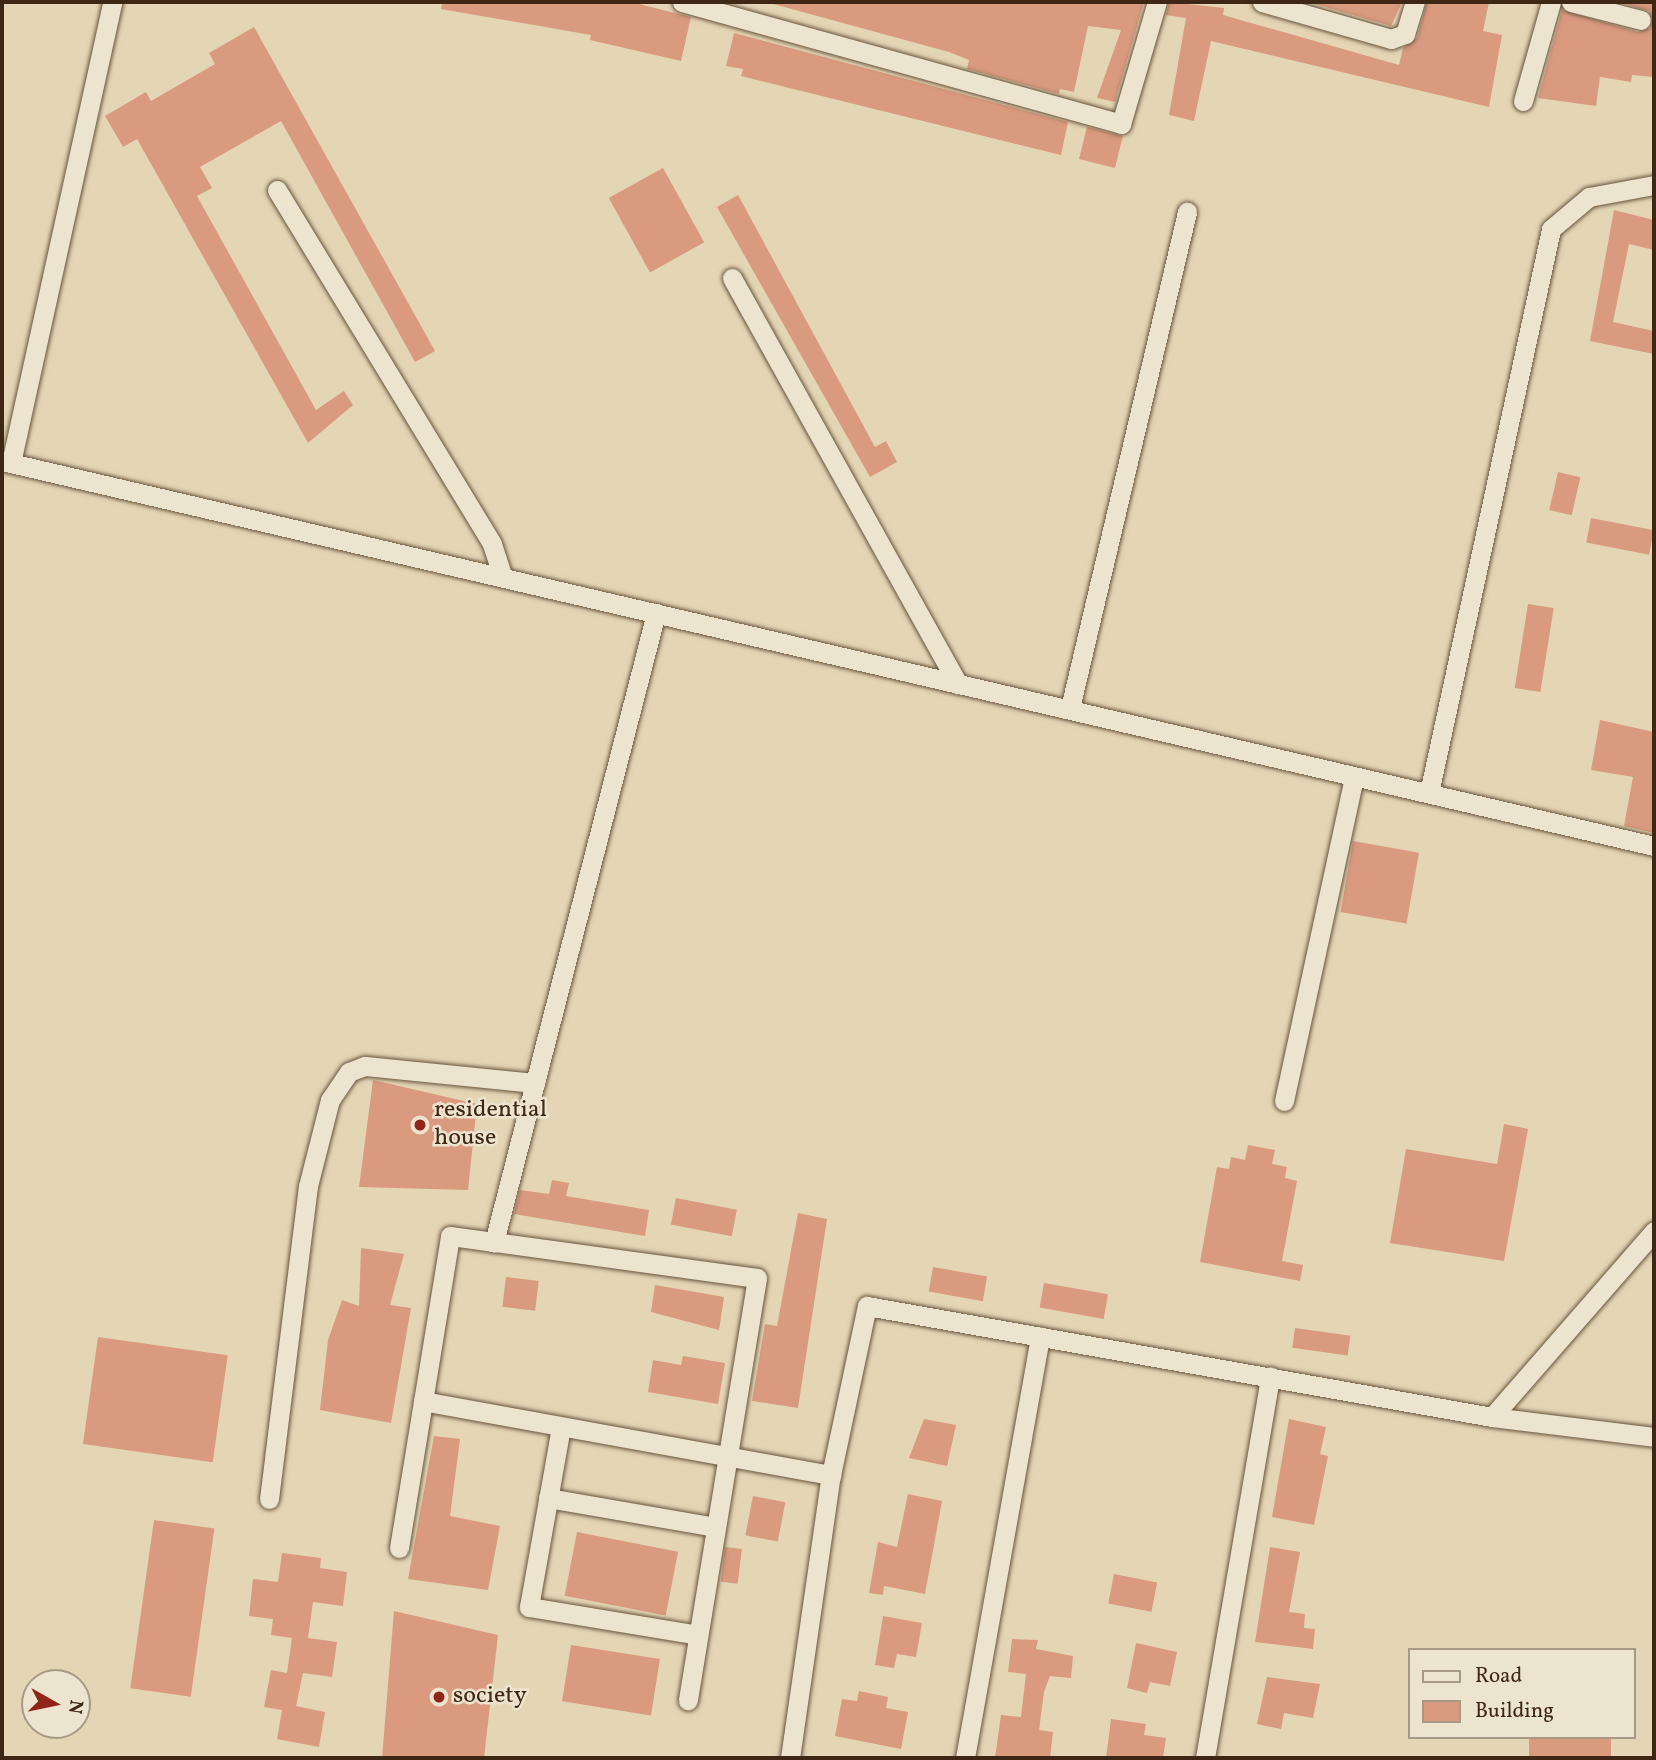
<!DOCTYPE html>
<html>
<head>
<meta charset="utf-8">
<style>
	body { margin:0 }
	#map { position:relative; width:1656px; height:1760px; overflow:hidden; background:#e4d6b5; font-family:Vollkorn,serif }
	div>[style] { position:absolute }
	.building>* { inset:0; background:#d99a7f; transform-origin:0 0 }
	.roads { filter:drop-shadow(0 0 2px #68543d) drop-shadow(0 0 2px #68543d) }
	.street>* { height:19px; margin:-9.5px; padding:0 9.5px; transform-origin:9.5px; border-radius:9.5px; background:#ede4cf }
	.dots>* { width:19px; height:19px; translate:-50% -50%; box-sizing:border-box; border:4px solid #ede4cf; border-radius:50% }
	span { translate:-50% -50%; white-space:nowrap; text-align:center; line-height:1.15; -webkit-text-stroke:5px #ede4cf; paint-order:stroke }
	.poi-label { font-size:24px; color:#3e2815 }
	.left { translate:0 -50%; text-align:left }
	.frame { position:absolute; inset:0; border:4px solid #3e2815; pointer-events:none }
	.legend { position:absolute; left:1408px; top:1648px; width:228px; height:91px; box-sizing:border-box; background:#ede4cf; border:2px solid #a79985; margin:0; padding:9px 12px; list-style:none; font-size:21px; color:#3e2815 }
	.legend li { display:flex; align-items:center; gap:14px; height:35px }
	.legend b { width:35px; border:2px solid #a79985 }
	.north { position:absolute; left:21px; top:1669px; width:70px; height:70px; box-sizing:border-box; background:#ede4cf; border:2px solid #a79985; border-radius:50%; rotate:99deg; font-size:19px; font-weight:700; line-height:28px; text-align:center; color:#3e2815 }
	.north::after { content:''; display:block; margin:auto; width:24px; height:32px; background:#8f2418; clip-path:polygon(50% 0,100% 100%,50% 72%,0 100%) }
</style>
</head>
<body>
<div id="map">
	<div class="building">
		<i style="clip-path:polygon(442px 2px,631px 2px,691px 17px,681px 61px,590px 40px,591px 35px,441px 9px)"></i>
		<i style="clip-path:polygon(766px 2px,1144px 2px,1115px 102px,1097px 98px,1121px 30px,1088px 26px,1074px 92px,1060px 89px,1059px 94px,967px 69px,969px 60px,949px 52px)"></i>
		<i style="clip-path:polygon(1169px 2px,1224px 8px,1223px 15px,1399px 65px,1403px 48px,1417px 38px,1427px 2px,1489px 2px,1483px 31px,1502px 35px,1489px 107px,1211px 41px,1194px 121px,1169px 115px,1186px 18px,1166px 15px)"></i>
		<i style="clip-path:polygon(1308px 2px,1402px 2px,1391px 26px)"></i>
		<i style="clip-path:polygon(1619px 2px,1654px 2px,1654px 77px,1632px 75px,1631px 82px,1600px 77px,1596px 106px,1538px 98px,1562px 10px,1638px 32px,1650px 28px,1649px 11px)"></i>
		<i style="clip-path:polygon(254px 27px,435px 351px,415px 362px,281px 121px,200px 167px,212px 188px,197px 196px,316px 410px,344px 391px,353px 405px,308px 443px,137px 139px,123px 147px,105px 116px,146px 92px,151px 101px,215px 64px,209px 53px)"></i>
		<i style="clip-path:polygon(734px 33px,1068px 122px,1061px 155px,741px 76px,743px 69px,726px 66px)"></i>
		<i style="left:1087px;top:127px;width:37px;height:33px;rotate:14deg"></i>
		<i style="left:663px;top:168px;width:85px;height:62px;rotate:61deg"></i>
		<i style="clip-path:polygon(738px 195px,875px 447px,886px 441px,897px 462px,870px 477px,717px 207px)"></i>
		<i style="clip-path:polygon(1614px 210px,1654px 220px,1654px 250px,1629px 244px,1613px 322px,1654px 331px,1654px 354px,1590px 341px)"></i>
		<i style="left:1558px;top:472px;width:23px;height:39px;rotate:13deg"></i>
		<i style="left:1591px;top:518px;width:64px;height:25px;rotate:11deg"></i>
		<i style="left:1528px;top:604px;width:26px;height:85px;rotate:9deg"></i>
		<i style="clip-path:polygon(1600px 720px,1654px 732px,1654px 833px,1624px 826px,1633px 777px,1591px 770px)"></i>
		<i style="left:1353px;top:841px;width:67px;height:72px;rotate:10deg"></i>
		<i style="clip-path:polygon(373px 1080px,477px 1104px,468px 1190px,359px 1187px)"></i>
		<i style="clip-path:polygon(1504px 1124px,1528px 1129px,1504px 1261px,1390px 1243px,1406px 1149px,1497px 1164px)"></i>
		<i style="clip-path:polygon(1248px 1145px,1275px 1150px,1272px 1164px,1287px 1167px,1285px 1178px,1297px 1181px,1282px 1261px,1303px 1265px,1300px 1281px,1200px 1262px,1217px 1167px,1229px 1169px,1231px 1157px,1245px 1160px)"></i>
		<i style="clip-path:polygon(552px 1180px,569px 1183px,566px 1196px,649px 1210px,645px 1236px,514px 1214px,520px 1190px,549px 1194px)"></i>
		<i style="left:676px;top:1198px;width:62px;height:27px;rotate:11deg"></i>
		<i style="clip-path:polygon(798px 1213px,827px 1219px,798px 1408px,752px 1401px,765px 1324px,777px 1326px)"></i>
		<i style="clip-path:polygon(361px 1248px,404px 1254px,390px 1305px,411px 1308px,391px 1423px,320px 1410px,328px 1340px,342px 1300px,359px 1306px)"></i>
		<i style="left:933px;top:1267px;width:55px;height:25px;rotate:10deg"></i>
		<i style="left:506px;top:1277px;width:33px;height:30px;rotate:7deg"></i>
		<i style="left:1044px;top:1283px;width:65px;height:25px;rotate:10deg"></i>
		<i style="clip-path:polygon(655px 1285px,724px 1297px,719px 1330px,651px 1312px)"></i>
		<i style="left:1295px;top:1328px;width:56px;height:20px;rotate:8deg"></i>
		<i style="left:98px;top:1337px;width:131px;height:108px;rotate:8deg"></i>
		<i style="clip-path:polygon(683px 1356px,725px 1363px,718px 1404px,648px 1392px,653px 1360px,681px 1365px)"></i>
		<i style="clip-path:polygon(924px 1419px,956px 1425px,947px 1466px,909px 1458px)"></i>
		<i style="clip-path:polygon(1289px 1419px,1326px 1427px,1320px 1454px,1328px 1456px,1314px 1525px,1272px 1517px)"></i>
		<i style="clip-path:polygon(434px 1436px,460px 1439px,450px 1516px,500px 1526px,488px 1590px,408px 1579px)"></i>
		<i style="clip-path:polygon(908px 1494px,942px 1501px,925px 1594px,884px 1586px,883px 1595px,869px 1593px,878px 1542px,897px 1547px)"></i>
		<i style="left:753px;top:1496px;width:33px;height:40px;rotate:11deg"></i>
		<i style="left:154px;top:1520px;width:61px;height:170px;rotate:8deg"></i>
		<i style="left:577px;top:1532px;width:103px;height:65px;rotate:11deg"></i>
		<i style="left:725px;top:1547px;width:17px;height:35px;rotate:7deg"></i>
		<i style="clip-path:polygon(1270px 1547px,1300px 1552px,1289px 1612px,1305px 1614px,1304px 1628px,1315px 1629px,1313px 1649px,1255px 1642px)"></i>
		<i style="clip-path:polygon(282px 1553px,321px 1558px,320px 1568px,347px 1572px,343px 1606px,313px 1602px,308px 1638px,337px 1642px,332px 1677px,303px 1673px,296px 1706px,325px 1712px,319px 1747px,277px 1739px,282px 1710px,264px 1707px,271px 1670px,287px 1673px,292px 1638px,271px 1635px,273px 1619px,249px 1616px,253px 1579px,278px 1582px)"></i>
		<i style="left:1114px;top:1574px;width:44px;height:30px;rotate:11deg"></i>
		<i style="clip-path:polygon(394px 1611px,498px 1635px,484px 1758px,382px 1758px)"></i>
		<i style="clip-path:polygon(883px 1616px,922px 1623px,916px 1657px,897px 1654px,894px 1668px,875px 1665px)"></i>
		<i style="clip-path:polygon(1012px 1639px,1038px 1640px,1036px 1649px,1073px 1656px,1071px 1678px,1050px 1676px,1044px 1692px,1039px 1730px,1053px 1732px,1050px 1758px,995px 1758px,1001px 1715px,1021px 1717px,1026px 1674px,1008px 1672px)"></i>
		<i style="clip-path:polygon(1136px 1643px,1177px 1652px,1170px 1686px,1150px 1682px,1147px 1693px,1127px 1688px)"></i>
		<i style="left:571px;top:1645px;width:90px;height:57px;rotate:9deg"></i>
		<i style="clip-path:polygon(1267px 1677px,1320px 1684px,1313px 1718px,1284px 1713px,1281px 1729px,1257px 1724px)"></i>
		<i style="clip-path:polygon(859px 1691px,888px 1697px,886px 1708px,908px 1712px,901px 1749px,835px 1736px,842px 1699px,857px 1701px)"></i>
		<i style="clip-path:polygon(1111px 1719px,1146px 1724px,1144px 1735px,1166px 1738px,1163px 1758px,1106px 1758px)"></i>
		<i style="left:1529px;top:1737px;width:82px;height:22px"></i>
	</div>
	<div class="roads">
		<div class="street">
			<i style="left:682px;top:2px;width:456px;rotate:15.5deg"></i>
			<i style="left:1121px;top:124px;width:127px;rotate:-73.6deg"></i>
			<i style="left:1262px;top:2px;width:134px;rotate:16deg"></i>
			<i style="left:1391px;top:39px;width:15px;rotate:-20deg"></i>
			<i style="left:1405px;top:34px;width:34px;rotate:-73deg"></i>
			<i style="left:1571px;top:2px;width:72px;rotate:14.4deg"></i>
			<i style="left:1523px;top:101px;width:103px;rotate:-74.2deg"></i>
			<i style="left:277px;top:190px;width:414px;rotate:58.7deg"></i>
			<i style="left:492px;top:544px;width:35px;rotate:72deg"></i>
			<i style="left:732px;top:278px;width:465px;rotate:60.9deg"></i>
			<i style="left:2px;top:461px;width:1696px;rotate:13.12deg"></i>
			<i style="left:11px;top:463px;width:472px;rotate:-77.6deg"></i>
			<i style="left:656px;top:613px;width:650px;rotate:104.44deg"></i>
			<i style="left:494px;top:1242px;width:265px;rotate:7.8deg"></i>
			<i style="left:757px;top:1278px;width:428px;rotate:99.3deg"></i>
			<i style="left:1070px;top:708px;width:510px;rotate:-76.73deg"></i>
			<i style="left:1429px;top:793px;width:577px;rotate:-77.79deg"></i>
			<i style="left:1551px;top:229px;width:50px;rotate:-40.1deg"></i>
			<i style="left:1589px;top:197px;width:66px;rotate:-10.5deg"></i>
			<i style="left:1284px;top:1101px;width:332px;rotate:-77.8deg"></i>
			<i style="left:423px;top:1401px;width:415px;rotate:10.3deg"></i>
			<i style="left:831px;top:1475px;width:173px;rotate:-78deg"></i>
			<i style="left:867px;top:1306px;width:635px;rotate:10.07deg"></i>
			<i style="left:1492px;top:1417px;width:247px;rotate:-48.9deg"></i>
			<i style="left:1492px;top:1417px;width:163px;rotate:7deg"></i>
			<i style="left:561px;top:1427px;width:183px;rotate:100.1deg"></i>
			<i style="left:529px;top:1607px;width:171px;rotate:9.4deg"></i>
			<i style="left:548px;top:1498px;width:170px;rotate:9.8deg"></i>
			<i style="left:269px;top:1499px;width:315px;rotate:-82.9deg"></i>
			<i style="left:308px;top:1186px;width:89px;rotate:-75.7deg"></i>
			<i style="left:330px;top:1100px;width:34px;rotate:-56deg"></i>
			<i style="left:349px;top:1072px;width:17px;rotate:-21deg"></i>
			<i style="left:365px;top:1066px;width:171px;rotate:5.7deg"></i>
			<i style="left:399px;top:1548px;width:316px;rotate:-80.7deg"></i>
			<i style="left:450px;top:1236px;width:44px;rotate:7.8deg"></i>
			<i style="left:790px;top:1758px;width:286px;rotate:-81.8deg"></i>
			<i style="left:965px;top:1758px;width:428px;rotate:-79.9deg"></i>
			<i style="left:1205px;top:1758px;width:387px;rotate:-80.3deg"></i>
		</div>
	</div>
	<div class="dots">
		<i style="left:420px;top:1125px;background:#8f2418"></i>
		<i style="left:439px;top:1697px;background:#8f2418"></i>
	</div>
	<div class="poi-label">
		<span class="left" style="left:434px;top:1125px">residential<br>house</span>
		<span class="left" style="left:453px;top:1697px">society</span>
	</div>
	<div class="frame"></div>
	<ul class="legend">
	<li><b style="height:9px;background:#ede4cf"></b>Road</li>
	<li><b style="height:19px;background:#d99a7f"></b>Building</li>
	</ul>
	<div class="north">N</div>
</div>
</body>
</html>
